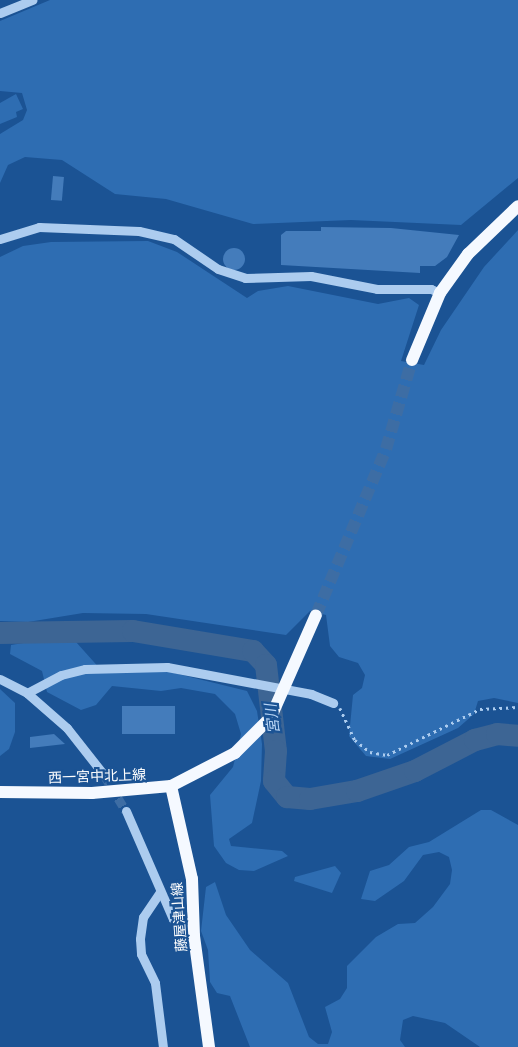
<!DOCTYPE html>
<html>
<head>
<meta charset="utf-8">
<style>
	body { margin:0 }
	#map { position:relative; width:518px; height:1047px; overflow:hidden; background:#1b5394; font-family:"PT Sans Narrow","Noto Sans JP",sans-serif }
	div>[style] { position:absolute }
	.green>* { inset:0; background:#2e6db2 }
	.river>* { height:22px; margin:-11px; padding:0 11px; transform-origin:11px; border-radius:11px; background:#3d6594 }
	.building>* { inset:0; background:#447cbb; transform-origin:0 0 }
	.round { border-radius:50% }
	.minor-tunnel>* { height:9px; margin-top:-4.5px; transform-origin:0; background:repeating-linear-gradient(90deg,#3d6da4 0 9px,transparent 0 13.5px) }
	.major-tunnel>* { height:12px; margin-top:-6px; transform-origin:0; background:repeating-linear-gradient(90deg,#3d6da4 0 12px,transparent 0 18px) }
	.path>* { height:2.5px; margin-top:-1.25px; transform-origin:0; background:repeating-linear-gradient(90deg,#acccef 0 2.5px,transparent 0 6.5px) }
	.minor>* { height:9px; margin:-4.5px; padding:0 4.5px; transform-origin:4.5px; border-radius:4.5px; background:#acccef }
	.major>* { height:12px; margin:-6px; padding:0 6px; transform-origin:6px; border-radius:6px; background:#f5f9ff }
	.major-bridge>* { height:12px; margin:-6px; padding:0 6px; transform-origin:6px; border-radius:6px; background:#f5f9ff }
	span { translate:-50% -50%; white-space:nowrap; text-align:center; line-height:1.15; -webkit-text-stroke:4.5px #1b5394; paint-order:stroke }
	.street-label { font-size:14px; color:#fff }
	.water-label { font-size:15px; color:#b9d6f6; font-style:italic }
</style>
</head>
<body>
<div id="map">
	<div class="green">
		<i style="clip-path:polygon(50px 0,518px 0,518px 178px,461px 225px,351px 220px,253px 224px,166px 199px,115px 194px,62px 160px,25px 157px,8px 165px,0 183px,0 134px,23px 120px,27px 110px,22px 93px,0 91px,0 21px)"></i>
		<i style="clip-path:polygon(16px 94px,23px 109px,16px 112px,17px 117px,0 124px,0 103px)"></i>
		<i style="clip-path:polygon(518px 230px,518px 703px,494px 698px,478px 701px,474px 714px,458px 728px,390px 759px,366px 756px,349px 736px,353px 695px,362px 688px,365px 675px,358px 663px,339px 657px,330px 646px,326px 615px,310px 611px,286px 635px,146px 614px,83px 613px,28px 622px,0 621px,0 257px,23px 246px,51px 242px,148px 241px,177px 252px,247px 298px,258px 291px,288px 286px,378px 304px,409px 298px,419px 305px,401px 361px,424px 365px,441px 330px,484px 267px)"></i>
		<i style="clip-path:polygon(60px 637px,76px 642px,102px 671px,166px 671px,247px 691px,257px 711px,262px 744px,261px 781px,252px 823px,229px 839px,231px 846px,282px 851px,288px 856px,254px 871px,239px 870px,226px 863px,214px 846px,210px 795px,233px 767px,241px 734px,235px 714px,215px 694px,181px 688px,161px 691px,112px 686px,96px 705px,81px 710px,47px 692px,42px 671px,10px 654px,11px 645px)"></i>
		<i style="clip-path:polygon(0 689px,15px 703px,15px 732px,9px 749px,0 756px)"></i>
		<i style="clip-path:polygon(481px 810px,491px 810px,518px 825px,518px 1047px,480px 1047px,445px 1023px,413px 1016px,403px 1020px,400px 1040px,405px 1047px,250px 1047px,230px 996px,217px 993px,210px 982px,208px 950px,201px 931px,206px 887px,215px 882px,226px 915px,250px 950px,288px 983px,309px 1037px,318px 1044px,328px 1044px,332px 1032px,325px 1007px,340px 999px,347px 988px,347px 966px,376px 937px,398px 924px,415px 923px,433px 907px,450px 884px,452px 870px,449px 857px,439px 852px,423px 855px,404px 881px,375px 901px,361px 899px,370px 871px,389px 865px,409px 847px,429px 842px)"></i>
		<i style="clip-path:polygon(335px 866px,341px 873px,332px 893px,294px 881px,295px 877px)"></i>
	</div>
	<div class="river">
		<i style="left:0;top:633px;width:133px;rotate:-0.9deg"></i>
		<i style="left:133px;top:631px;width:122px;rotate:9.5deg"></i>
		<i style="left:253px;top:651px;width:19px;rotate:47deg"></i>
		<i style="left:266px;top:665px;width:87px;rotate:83.4deg"></i>
		<i style="left:276px;top:751px;width:30px;rotate:94deg"></i>
		<i style="left:274px;top:781px;width:21px;rotate:51deg"></i>
		<i style="left:287px;top:797px;width:23px;rotate:5deg"></i>
		<i style="left:310px;top:799px;width:48px;rotate:-9.7deg"></i>
		<i style="left:357px;top:791px;width:61px;rotate:-19deg"></i>
		<i style="left:415px;top:771px;width:68px;rotate:-27.3deg"></i>
		<i style="left:475px;top:740px;width:23px;rotate:-15deg"></i>
		<i style="left:497px;top:734px;width:21px;rotate:5deg"></i>
	</div>
	<div class="building">
		<i style="left:53px;top:176px;width:11px;height:24px;rotate:5deg"></i>
		<i style="clip-path:polygon(321px 227px,391px 228px,459px 235px,447px 257px,435px 266px,420px 266px,420px 273px,281px 265px,281px 235px,286px 231px,321px 231px)"></i>
		<i class="round" style="left:223px;top:248px;width:22px;height:22px"></i>
		<i style="left:122px;top:706px;width:53px;height:28px"></i>
		<i style="clip-path:polygon(54px 734px,65px 744px,30px 748px,30px 737px)"></i>
	</div>
	<div class="minor-tunnel">
		<i style="left:104px;top:775px;width:42px;rotate:58.6deg"></i>
	</div>
	<div class="major-tunnel">
		<i style="left:316px;top:615px;width:180px;rotate:-67.1deg"></i>
		<i style="left:386px;top:449px;width:93px;rotate:-73.7deg"></i>
	</div>
	<div class="path">
		<i style="left:340px;top:708px;width:35px;rotate:65deg"></i>
		<i style="left:355px;top:740px;width:19px;rotate:39deg"></i>
		<i style="left:370px;top:752px;width:17px;rotate:10deg"></i>
		<i style="left:387px;top:755px;width:104px;rotate:-26.3deg"></i>
		<i style="left:480px;top:709px;width:38px;rotate:-3deg"></i>
	</div>
	<div class="minor">
		<i style="left:0;top:13px;width:35px;rotate:-22deg"></i>
		<i style="left:0;top:239px;width:41px;rotate:-17.1deg"></i>
		<i style="left:39px;top:227px;width:100px;rotate:2.3deg"></i>
		<i style="left:139px;top:231px;width:36px;rotate:13deg"></i>
		<i style="left:174px;top:239px;width:53px;rotate:34.3deg"></i>
		<i style="left:218px;top:269px;width:28px;rotate:18deg"></i>
		<i style="left:245px;top:278px;width:66px;rotate:-1.7deg"></i>
		<i style="left:311px;top:276px;width:67px;rotate:11.1deg"></i>
		<i style="left:377px;top:289px;width:54px"></i>
		<i style="left:431px;top:289px;width:10px;rotate:24deg"></i>
		<i style="left:0;top:679px;width:30px;rotate:27deg"></i>
		<i style="left:27px;top:693px;width:53px;rotate:41.2deg"></i>
		<i style="left:67px;top:728px;width:60px;rotate:51.8deg"></i>
		<i style="left:27px;top:693px;width:38px;rotate:-28deg"></i>
		<i style="left:61px;top:675px;width:25px;rotate:-14deg"></i>
		<i style="left:85px;top:669px;width:82px;rotate:-1.4deg"></i>
		<i style="left:167px;top:667px;width:147px;rotate:10.6deg"></i>
		<i style="left:311px;top:694px;width:24px;rotate:22deg"></i>
		<i style="left:126px;top:811px;width:118px;rotate:66.5deg"></i>
		<i style="left:173px;top:919px;width:27px;rotate:39deg"></i>
		<i style="left:160px;top:892px;width:30px;rotate:124deg"></i>
		<i style="left:143px;top:917px;width:22px;rotate:98deg"></i>
		<i style="left:140px;top:939px;width:15px;rotate:86deg"></i>
		<i style="left:141px;top:954px;width:32px;rotate:64deg"></i>
		<i style="left:155px;top:983px;width:64px;rotate:82.9deg"></i>
	</div>
	<div class="major">
		<i style="left:412px;top:360px;width:73px;rotate:-67.3deg"></i>
		<i style="left:440px;top:293px;width:48px;rotate:-54.3deg"></i>
		<i style="left:468px;top:254px;width:69px;rotate:-43.8deg"></i>
		<i style="left:171px;top:786px;width:95px;rotate:77.3deg"></i>
		<i style="left:192px;top:879px;width:57px;rotate:88deg"></i>
		<i style="left:194px;top:936px;width:112px;rotate:82.3deg"></i>
		<i style="left:0;top:792px;width:92px;rotate:0.6deg"></i>
		<i style="left:92px;top:793px;width:79px;rotate:-5.1deg"></i>
		<i style="left:171px;top:786px;width:72px;rotate:-27.3deg"></i>
	</div>
	<div class="major-bridge">
		<i style="left:235px;top:753px;width:51px;rotate:-45deg"></i>
		<i style="left:271px;top:717px;width:111px;rotate:-66.2deg"></i>
	</div>
	<div class="street-label">
		<span style="left:97px;top:776px;rotate:-2deg">西一宮中北上線</span>
		<span style="left:179px;top:917px;rotate:-94deg">藤屋津山線</span>
	</div>
	<div class="water-label">
		<span style="left:272px;top:719px;rotate:-97deg">宮川</span>
	</div>
</div>
</body>
</html>
